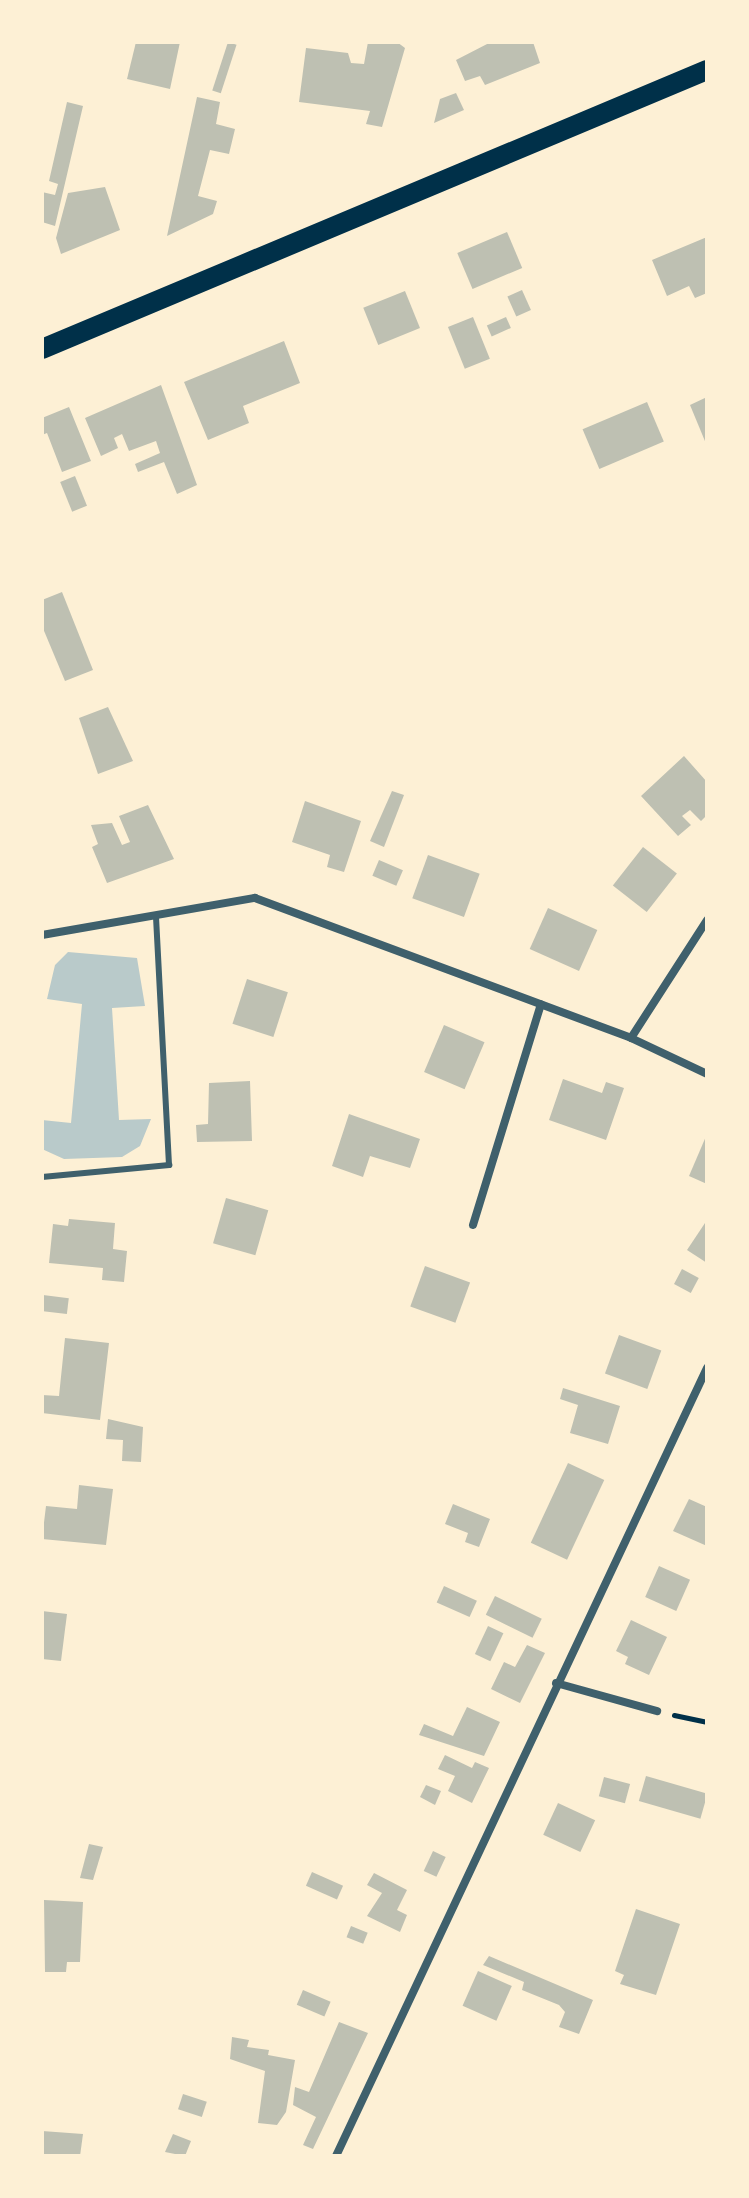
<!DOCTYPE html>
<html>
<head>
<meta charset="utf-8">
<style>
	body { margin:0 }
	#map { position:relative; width:749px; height:2198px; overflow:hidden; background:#fdf0d5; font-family:"Public Sans",sans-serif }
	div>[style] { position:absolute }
	.green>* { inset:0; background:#b9caca }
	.building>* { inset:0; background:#bec0b2; transform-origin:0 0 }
	.path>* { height:5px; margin:-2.5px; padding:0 2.5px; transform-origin:2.5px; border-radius:2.5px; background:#003049 }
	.service>* { height:6px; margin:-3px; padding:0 3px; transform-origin:3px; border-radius:3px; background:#3f606c }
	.minor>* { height:8px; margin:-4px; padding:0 4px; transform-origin:4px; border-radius:4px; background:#3f606c }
	.primary>* { height:20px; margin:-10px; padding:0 10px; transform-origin:10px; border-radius:10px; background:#003049 }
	span { translate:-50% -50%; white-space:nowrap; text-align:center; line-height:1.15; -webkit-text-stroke:7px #fdf0d5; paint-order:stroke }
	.frame { position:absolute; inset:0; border:44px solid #fdf0d5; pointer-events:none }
</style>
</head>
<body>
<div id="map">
	<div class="green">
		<i style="clip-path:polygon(68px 952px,137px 958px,145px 1006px,112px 1008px,119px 1120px,151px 1119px,140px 1146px,122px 1157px,64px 1159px,42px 1149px,42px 1120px,71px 1123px,82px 1004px,47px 999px,55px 965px)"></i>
	</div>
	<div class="building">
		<i style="clip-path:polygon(136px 42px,180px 42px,170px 89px,127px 79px)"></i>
		<i style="left:228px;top:42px;width:9px;height:51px;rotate:18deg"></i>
		<i style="clip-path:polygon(368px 42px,397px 42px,405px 48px,382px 127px,366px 124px,370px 111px,299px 102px,306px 48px,348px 53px,351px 63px,364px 64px)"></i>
		<i style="clip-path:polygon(491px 42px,533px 42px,540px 63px,485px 85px,480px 76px,465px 81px,456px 60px)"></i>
		<i style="clip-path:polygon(456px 93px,464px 110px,434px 123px,440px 99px)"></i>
		<i style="clip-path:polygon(197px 97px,220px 102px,216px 124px,235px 129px,229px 154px,210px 150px,198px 196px,217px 201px,213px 214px,167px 236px)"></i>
		<i style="clip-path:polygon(67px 102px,83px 106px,55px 226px,42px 222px,42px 192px,55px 195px,58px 184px,49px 181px)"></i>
		<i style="clip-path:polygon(105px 187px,120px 230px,61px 254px,56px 238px,68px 193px)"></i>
		<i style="left:507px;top:232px;width:39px;height:54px;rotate:67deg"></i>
		<i style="clip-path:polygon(707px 237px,707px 293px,695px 298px,689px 286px,667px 296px,652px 260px)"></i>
		<i style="left:522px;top:290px;width:22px;height:16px;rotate:66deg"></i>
		<i style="left:405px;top:291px;width:40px;height:45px;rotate:68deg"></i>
		<i style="left:473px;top:317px;width:45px;height:27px;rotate:68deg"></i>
		<i style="left:506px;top:317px;width:12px;height:21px;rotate:66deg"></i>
		<i style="clip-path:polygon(284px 341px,300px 383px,243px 406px,249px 423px,208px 440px,184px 382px)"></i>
		<i style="clip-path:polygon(161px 385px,197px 485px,177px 494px,164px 462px,138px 472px,135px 464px,160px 453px,156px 441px,129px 451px,122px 434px,114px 438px,118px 448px,101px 456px,85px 418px)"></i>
		<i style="clip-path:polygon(707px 397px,707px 446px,690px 405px)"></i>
		<i style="left:647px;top:402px;width:43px;height:70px;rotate:67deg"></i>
		<i style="clip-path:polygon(69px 407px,91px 461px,62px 472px,47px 433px,42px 435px,42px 418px)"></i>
		<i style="left:75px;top:476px;width:32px;height:16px;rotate:68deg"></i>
		<i style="clip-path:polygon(62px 592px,93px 670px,65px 681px,42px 626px,42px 600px)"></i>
		<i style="clip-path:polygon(108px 707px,133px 761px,98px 774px,79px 718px)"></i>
		<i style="clip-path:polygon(684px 756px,707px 782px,707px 815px,701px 821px,690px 810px,682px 816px,691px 825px,678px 836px,641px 796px)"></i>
		<i style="clip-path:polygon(392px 791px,404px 795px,384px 847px,370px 841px)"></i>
		<i style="clip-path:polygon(305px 801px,361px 821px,344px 872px,327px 867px,330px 855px,292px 842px)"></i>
		<i style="clip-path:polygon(148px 805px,174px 859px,107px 883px,92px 847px,98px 844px,91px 825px,112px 823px,122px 845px,130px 842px,119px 816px)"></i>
		<i style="left:643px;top:847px;width:43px;height:49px;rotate:38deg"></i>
		<i style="left:428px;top:855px;width:55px;height:46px;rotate:20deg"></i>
		<i style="left:379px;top:860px;width:26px;height:17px;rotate:23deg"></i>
		<i style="left:548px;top:908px;width:54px;height:45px;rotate:24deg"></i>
		<i style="left:247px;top:979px;width:43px;height:47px;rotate:18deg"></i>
		<i style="left:444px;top:1025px;width:44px;height:51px;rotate:23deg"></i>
		<i style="clip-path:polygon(563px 1079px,602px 1093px,606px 1082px,624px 1088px,606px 1140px,549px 1120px)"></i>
		<i style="clip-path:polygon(250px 1081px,252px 1141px,197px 1142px,196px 1125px,208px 1124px,209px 1083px)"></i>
		<i style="clip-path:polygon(349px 1114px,420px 1139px,410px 1168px,370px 1156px,363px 1177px,332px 1166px)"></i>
		<i style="clip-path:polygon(707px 1134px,707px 1184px,689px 1176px)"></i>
		<i style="left:226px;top:1198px;width:44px;height:47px;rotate:16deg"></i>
		<i style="clip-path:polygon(69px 1219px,115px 1223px,113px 1249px,127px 1251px,124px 1282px,102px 1280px,103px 1268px,49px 1263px,53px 1224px,68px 1226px)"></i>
		<i style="clip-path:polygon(707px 1220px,707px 1263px,687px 1250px)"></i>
		<i style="left:425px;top:1266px;width:48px;height:43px;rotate:20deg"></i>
		<i style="left:682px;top:1269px;width:19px;height:17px;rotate:28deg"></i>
		<i style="left:43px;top:1295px;width:26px;height:16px;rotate:7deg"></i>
		<i style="left:619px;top:1335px;width:45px;height:41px;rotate:20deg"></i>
		<i style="clip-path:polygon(65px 1338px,109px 1343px,100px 1420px,42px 1413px,42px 1395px,59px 1396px)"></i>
		<i style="clip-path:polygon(563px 1388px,620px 1406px,608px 1444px,570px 1433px,578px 1405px,560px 1399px)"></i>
		<i style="clip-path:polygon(108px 1419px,143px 1427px,141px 1462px,122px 1461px,123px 1440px,106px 1439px)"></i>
		<i style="left:568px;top:1463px;width:40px;height:88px;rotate:25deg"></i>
		<i style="clip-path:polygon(79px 1485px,113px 1489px,106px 1545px,42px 1539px,46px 1506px,77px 1509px)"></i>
		<i style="clip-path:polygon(689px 1499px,707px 1507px,707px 1546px,673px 1531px)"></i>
		<i style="clip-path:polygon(453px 1504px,490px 1519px,479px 1547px,465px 1542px,468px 1533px,445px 1524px)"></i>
		<i style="left:659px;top:1566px;width:34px;height:34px;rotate:24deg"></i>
		<i style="left:444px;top:1586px;width:36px;height:18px;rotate:24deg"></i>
		<i style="left:495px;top:1596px;width:52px;height:21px;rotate:26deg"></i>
		<i style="clip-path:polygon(42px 1611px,67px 1614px,61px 1661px,42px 1659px)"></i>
		<i style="clip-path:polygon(631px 1620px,667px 1637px,649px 1675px,625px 1664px,628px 1657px,616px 1651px)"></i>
		<i style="left:488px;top:1626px;width:17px;height:31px;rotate:25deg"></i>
		<i style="clip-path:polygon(527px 1645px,545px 1653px,520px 1703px,491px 1689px,504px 1662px,515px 1667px)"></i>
		<i style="clip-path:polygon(467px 1707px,500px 1722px,484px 1756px,419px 1735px,424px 1724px,453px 1736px)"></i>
		<i style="clip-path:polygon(445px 1755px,472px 1768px,475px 1762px,489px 1768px,472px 1803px,448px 1791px,455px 1776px,438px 1769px)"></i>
		<i style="left:646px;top:1776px;width:64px;height:26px;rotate:16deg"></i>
		<i style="left:604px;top:1777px;width:27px;height:20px;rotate:15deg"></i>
		<i style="clip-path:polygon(426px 1785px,441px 1791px,435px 1805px,420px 1797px)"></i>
		<i style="left:558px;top:1803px;width:41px;height:35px;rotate:25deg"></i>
		<i style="clip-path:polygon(89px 1844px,103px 1847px,93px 1880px,80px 1878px)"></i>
		<i style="left:433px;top:1851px;width:14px;height:22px;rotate:25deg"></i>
		<i style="left:312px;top:1872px;width:34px;height:15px;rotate:24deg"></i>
		<i style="clip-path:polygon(374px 1873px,407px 1890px,397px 1910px,407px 1915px,400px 1932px,367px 1916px,382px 1893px,367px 1885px)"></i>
		<i style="clip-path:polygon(44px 1900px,83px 1902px,80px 1962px,67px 1962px,66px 1972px,45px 1972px)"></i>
		<i style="clip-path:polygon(636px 1909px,680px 1924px,656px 1995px,620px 1984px,624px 1975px,615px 1971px)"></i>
		<i style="left:351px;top:1926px;width:18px;height:12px;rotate:22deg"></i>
		<i style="clip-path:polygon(489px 1956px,593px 2000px,579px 2034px,559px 2027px,565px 2012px,559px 2005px,522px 1990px,524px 1982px,483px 1965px)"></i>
		<i style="left:478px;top:1971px;width:37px;height:38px;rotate:24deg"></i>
		<i style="left:303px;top:1990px;width:30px;height:16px;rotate:23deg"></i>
		<i style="clip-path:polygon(339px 2022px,368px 2033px,313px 2149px,303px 2145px,316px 2117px,293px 2105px,295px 2087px,309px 2092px)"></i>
		<i style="clip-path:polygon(232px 2037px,249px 2040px,247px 2047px,269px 2050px,268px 2055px,295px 2060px,286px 2112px,277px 2125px,258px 2123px,265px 2071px,230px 2059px)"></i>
		<i style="left:183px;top:2094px;width:25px;height:16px;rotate:18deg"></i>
		<i style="clip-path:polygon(42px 2131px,83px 2134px,80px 2156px,42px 2156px)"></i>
		<i style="clip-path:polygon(173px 2134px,191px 2141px,185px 2156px,165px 2152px)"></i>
	</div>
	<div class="path">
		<i style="left:674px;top:1715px;width:34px;rotate:12deg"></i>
	</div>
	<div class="service">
		<i style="left:42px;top:1177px;width:128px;rotate:-5.4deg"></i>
		<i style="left:169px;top:1165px;width:250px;rotate:-93deg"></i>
	</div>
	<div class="minor">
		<i style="left:42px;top:935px;width:216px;rotate:-9.9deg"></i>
		<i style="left:255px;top:898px;width:401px;rotate:20.4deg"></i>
		<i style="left:631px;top:1038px;width:84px;rotate:25.3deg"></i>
		<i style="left:631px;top:1038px;width:140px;rotate:-57.2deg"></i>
		<i style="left:473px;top:1225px;width:231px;rotate:-72.9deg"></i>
		<i style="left:556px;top:1683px;width:105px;rotate:15.5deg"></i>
		<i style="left:336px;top:2156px;width:871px;rotate:-64.79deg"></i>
	</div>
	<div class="primary">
		<i style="left:42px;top:349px;width:721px;rotate:-22.76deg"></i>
	</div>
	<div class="frame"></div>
</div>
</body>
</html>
